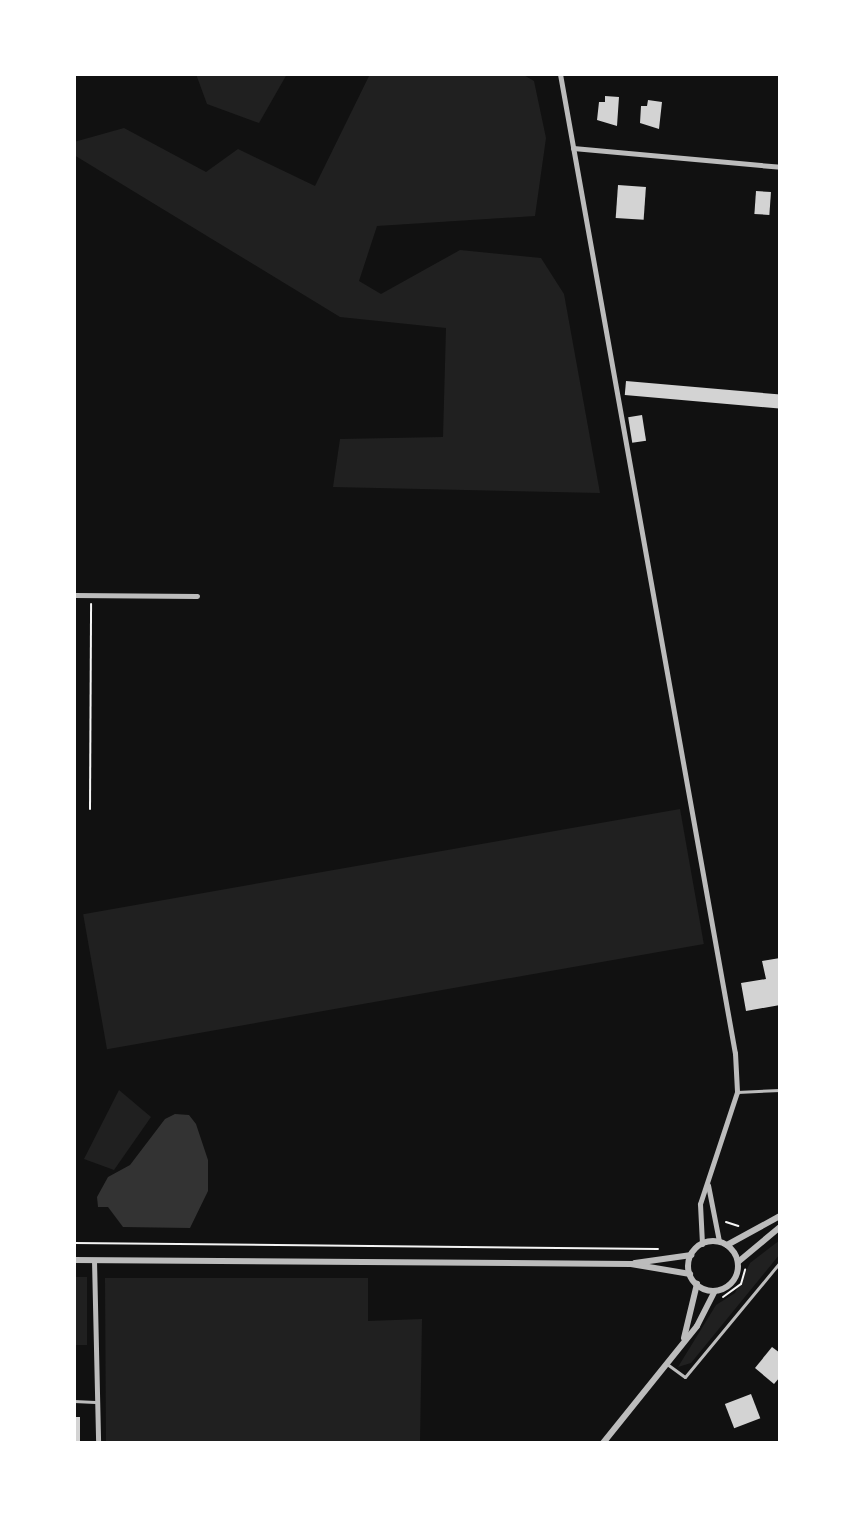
<!DOCTYPE html>
<html>
<head>
<meta charset="utf-8">
<style>
	body { margin:0 }
	#map { position:relative; width:854px; height:1517px; overflow:hidden; background:#111; font-family:Arial,sans-serif }
	div>[style] { position:absolute }
	.green>* { inset:0; background:#202020; transform-origin:0 0 }
	.water>* { inset:0; background:#333 }
	.building>* { inset:0; background:#d3d3d3; transform-origin:0 0 }
	.path>* { height:2px; margin:-1px; padding:0 1px; transform-origin:1px; border-radius:1px; background:#f5f5f5 }
	.service>* { height:3px; margin:-1.5px; padding:0 1.5px; transform-origin:1.5px; border-radius:1.5px; background:#bcbcbc }
	.minor>* { height:5px; margin:-2.5px; padding:0 2.5px; transform-origin:2.5px; border-radius:2.5px; background:#bcbcbc }
	.tertiary>* { height:6px; margin:-3px; padding:0 3px; transform-origin:3px; border-radius:3px; background:#bcbcbc }
	.tertiary>.ring { margin:-3px; padding:0; box-sizing:content-box; background:none; border:6px solid #bcbcbc; border-radius:50% }
	span { translate:-50% -50%; white-space:nowrap; text-align:center; line-height:1.15; -webkit-text-stroke:7px #fff; paint-order:stroke }
	.frame { position:absolute; inset:0; border:76px solid #fff; pointer-events:none }
</style>
</head>
<body>
<div id="map">
	<div class="green">
		<i style="clip-path:polygon(196px 74px,287px 74px,259px 123px,207px 104px)"></i>
		<i style="clip-path:polygon(370px 74px,522px 74px,534px 81px,546px 138px,535px 216px,377px 226px,359px 281px,381px 294px,460px 250px,541px 258px,564px 294px,600px 493px,333px 487px,340px 439px,443px 437px,446px 328px,340px 317px,74px 155px,74px 142px,124px 128px,206px 172px,238px 149px,315px 186px)"></i>
		<i style="left:680px;top:809px;width:137px;height:606px;rotate:80deg"></i>
		<i style="clip-path:polygon(119px 1090px,151px 1117px,114px 1170px,84px 1159px)"></i>
		<i style="clip-path:polygon(780px 1240px,780px 1254px,691px 1363px,678px 1367px,716px 1305px,735px 1293px,750px 1263px)"></i>
		<i style="left:74px;top:1277px;width:13px;height:68px"></i>
		<i style="clip-path:polygon(105px 1278px,368px 1278px,368px 1321px,422px 1319px,420px 1443px,106px 1443px)"></i>
	</div>
	<div class="water">
		<i style="clip-path:polygon(175px 1114px,189px 1115px,196px 1124px,208px 1160px,208px 1191px,190px 1228px,123px 1227px,108px 1207px,98px 1207px,97px 1197px,108px 1177px,130px 1165px,165px 1119px)"></i>
	</div>
	<div class="building">
		<i style="clip-path:polygon(605px 96px,619px 97px,617px 126px,597px 120px,599px 102px,605px 102px)"></i>
		<i style="clip-path:polygon(648px 100px,662px 102px,659px 129px,640px 123px,641px 106px,647px 106px)"></i>
		<i style="left:618px;top:185px;width:28px;height:33px;rotate:4deg"></i>
		<i style="left:756px;top:191px;width:15px;height:23px;rotate:4deg"></i>
		<i style="left:626px;top:381px;width:155px;height:14px;rotate:5deg"></i>
		<i style="left:642px;top:415px;width:26px;height:14px;rotate:81deg"></i>
		<i style="clip-path:polygon(780px 958px,780px 1005px,746px 1011px,741px 983px,766px 979px,762px 961px)"></i>
		<i style="clip-path:polygon(772px 1347px,780px 1353px,780px 1377px,774px 1384px,755px 1368px)"></i>
		<i style="left:751px;top:1394px;width:26px;height:28px;rotate:69deg"></i>
		<i style="left:74px;top:1417px;width:6px;height:26px"></i>
	</div>
	<div class="path">
		<i style="left:90px;top:809px;width:205px;rotate:-89.7deg"></i>
		<i style="left:726px;top:1222px;width:13px;rotate:18deg"></i>
		<i style="left:74px;top:1243px;width:584px;rotate:0.59deg"></i>
		<i style="left:723px;top:1297px;width:22px;rotate:-36deg"></i>
		<i style="left:741px;top:1284px;width:15px;rotate:-74deg"></i>
	</div>
	<div class="service">
		<i style="left:737px;top:1092px;width:43px;rotate:-2.7deg"></i>
		<i style="left:667px;top:1364px;width:22px;rotate:36deg"></i>
		<i style="left:685px;top:1377px;width:149px;rotate:-50.4deg"></i>
		<i style="left:74px;top:1401px;width:21px;rotate:3deg"></i>
	</div>
	<div class="minor">
		<i style="left:560px;top:74px;width:995px;rotate:79.87deg"></i>
		<i style="left:735px;top:1053px;width:39px;rotate:87deg"></i>
		<i style="left:737px;top:1092px;width:118px;rotate:108.3deg"></i>
		<i style="left:700px;top:1204px;width:40px;rotate:87.1deg"></i>
		<i style="left:573px;top:148px;width:208px;rotate:5.2deg"></i>
		<i style="left:74px;top:595px;width:123px;rotate:0.5deg"></i>
		<i style="left:708px;top:1185px;width:57px;rotate:78.9deg"></i>
		<i style="left:94px;top:1260px;width:183px;rotate:88.7deg"></i>
	</div>
	<div class="tertiary">
		<i class="ring" style="left:688px;top:1241px;width:44px;height:44px"></i>
		<i style="left:727px;top:1245px;width:60px;rotate:-28.7deg"></i>
		<i style="left:74px;top:1260px;width:557px;rotate:0.41deg"></i>
		<i style="left:631px;top:1264px;width:60px;rotate:9.6deg"></i>
		<i style="left:738px;top:1262px;width:55px;rotate:-39.8deg"></i>
		<i style="left:635px;top:1263px;width:57px;rotate:-8.1deg"></i>
		<i style="left:684px;top:1338px;width:56px;rotate:-76.5deg"></i>
		<i style="left:603px;top:1443px;width:150px;rotate:-51.2deg"></i>
		<i style="left:697px;top:1326px;width:39px;rotate:-63deg"></i>
	</div>
	<div class="frame"></div>
</div>
</body>
</html>
